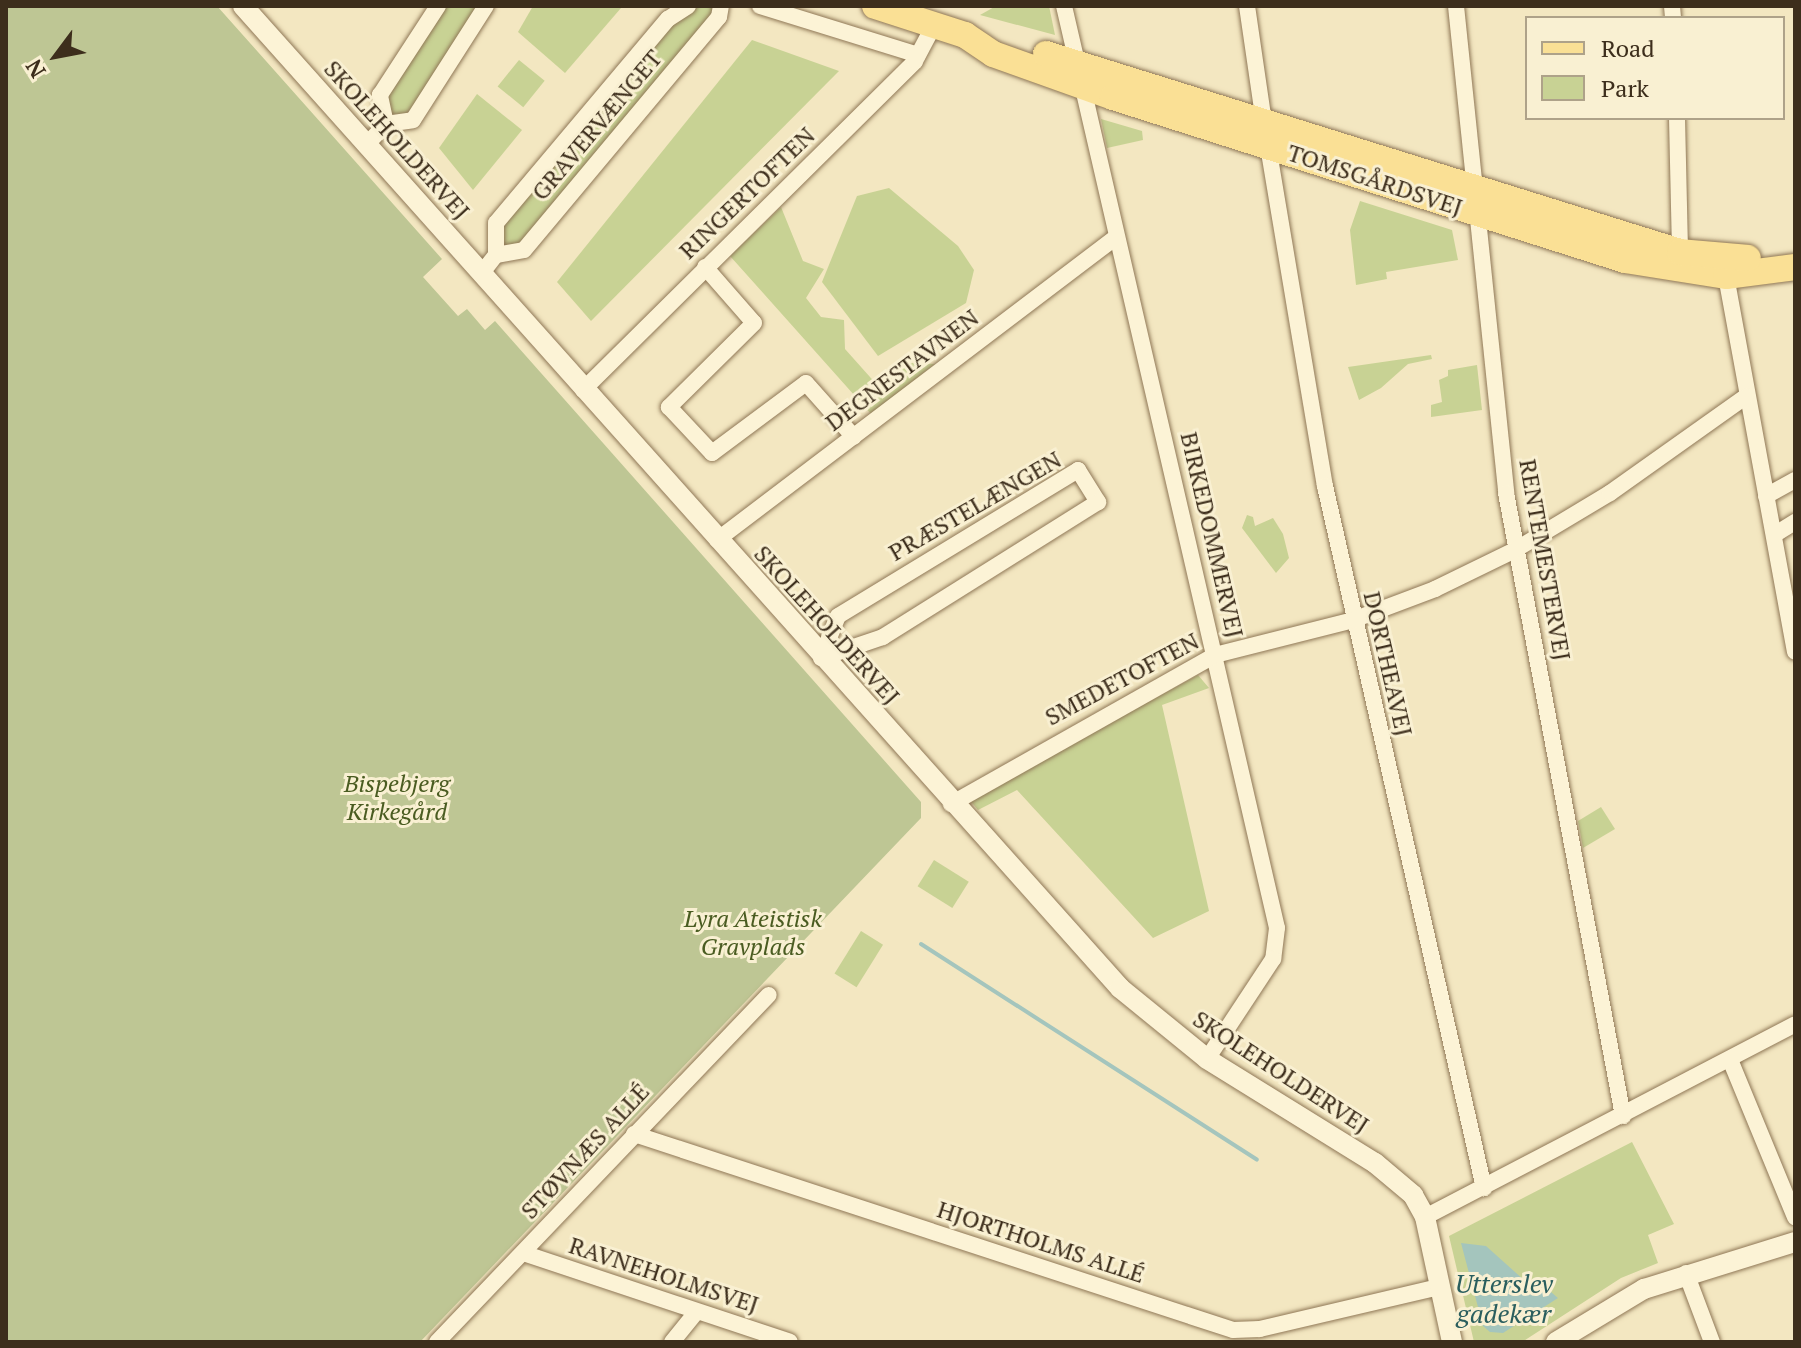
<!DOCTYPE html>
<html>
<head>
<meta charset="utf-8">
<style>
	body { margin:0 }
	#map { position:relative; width:1801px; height:1348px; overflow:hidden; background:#f3e7c1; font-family:"PT Serif",serif }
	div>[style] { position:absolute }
	.green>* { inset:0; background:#c8d294; transform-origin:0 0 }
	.cemetery>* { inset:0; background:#bec694 }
	.water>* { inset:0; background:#a4c5bd }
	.stream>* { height:4px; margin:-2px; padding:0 2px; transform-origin:2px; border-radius:2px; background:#a4c5bd }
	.roads { filter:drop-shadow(0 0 2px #8f7756) drop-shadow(0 0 2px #8f7756) }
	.minor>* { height:16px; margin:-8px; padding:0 8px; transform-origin:8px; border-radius:8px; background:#fcf3d6 }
	.tertiary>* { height:20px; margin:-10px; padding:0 10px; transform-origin:10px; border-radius:10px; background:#fcf3d6 }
	.primary>* { height:26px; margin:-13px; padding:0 13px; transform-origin:13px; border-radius:13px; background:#fae095 }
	span { translate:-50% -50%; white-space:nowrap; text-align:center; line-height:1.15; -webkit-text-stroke:6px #f9f0d2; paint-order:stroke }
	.street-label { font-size:24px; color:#3d2e1c }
	.park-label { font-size:24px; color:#4a5c21; font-style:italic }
	.water-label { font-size:26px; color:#2a5e5e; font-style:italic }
	.frame { position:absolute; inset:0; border:8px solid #3d2e1c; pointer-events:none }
	.legend { position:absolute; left:1525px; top:16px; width:260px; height:104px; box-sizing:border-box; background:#f9f0d2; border:2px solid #aea289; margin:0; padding:10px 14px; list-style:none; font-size:24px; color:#3d2e1c }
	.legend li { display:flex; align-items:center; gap:16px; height:40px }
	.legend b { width:40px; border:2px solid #aea289 }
	.north { position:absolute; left:16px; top:16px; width:80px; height:80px; -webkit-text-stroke:6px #f9f0d2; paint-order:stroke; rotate:238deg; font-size:22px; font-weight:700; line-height:32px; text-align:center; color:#3d2e1c }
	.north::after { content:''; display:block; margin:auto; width:28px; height:36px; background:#3d2e1c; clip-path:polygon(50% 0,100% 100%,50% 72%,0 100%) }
</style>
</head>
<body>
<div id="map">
	<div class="green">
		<i style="clip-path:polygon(445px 6px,478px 6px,411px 110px,405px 117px,391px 119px,385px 97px)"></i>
		<i style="clip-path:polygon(533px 6px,617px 6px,621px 8px,565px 73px,518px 32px)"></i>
		<i style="clip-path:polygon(697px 6px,713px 6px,710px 18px,523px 244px,504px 247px,501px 226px,670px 26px)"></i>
		<i style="clip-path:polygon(996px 6px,1049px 6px,1055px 35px,980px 15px)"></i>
		<i style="clip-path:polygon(752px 40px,839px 71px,591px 321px,557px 282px)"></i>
		<i style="left:519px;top:60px;width:33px;height:34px;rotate:39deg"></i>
		<i style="clip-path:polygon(477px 94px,522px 130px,473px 190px,439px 148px)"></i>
		<i style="clip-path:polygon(1101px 119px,1142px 131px,1143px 140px,1107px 148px)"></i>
		<i style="clip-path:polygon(889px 188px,958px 246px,974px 270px,966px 303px,878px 356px,822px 282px,857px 196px)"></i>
		<i style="clip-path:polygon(1360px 201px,1452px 230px,1458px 260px,1386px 272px,1387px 279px,1356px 285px,1350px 230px)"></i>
		<i style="clip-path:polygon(781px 207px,803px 261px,824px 269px,806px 298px,821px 317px,844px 320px,845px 349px,878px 386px,911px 363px,935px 364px,871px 414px,730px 256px)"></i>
		<i style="clip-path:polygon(1431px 355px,1432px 359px,1408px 364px,1381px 388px,1359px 400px,1348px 367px)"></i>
		<i style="clip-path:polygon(1477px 365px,1482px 410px,1431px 417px,1431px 405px,1442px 402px,1439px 380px,1448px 376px,1448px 370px)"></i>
		<i style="clip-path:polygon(1247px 515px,1253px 517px,1255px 526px,1273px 518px,1283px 534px,1289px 558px,1276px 573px,1242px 528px)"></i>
		<i style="clip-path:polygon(1198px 675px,1209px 688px,1162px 705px,1209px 911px,1153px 938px,1017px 790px,978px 810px,969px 799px)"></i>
		<i style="clip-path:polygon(1601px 807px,1615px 829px,1583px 848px,1578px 821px)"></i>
		<i style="left:934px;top:860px;width:41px;height:31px;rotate:32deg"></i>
		<i style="left:861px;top:931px;width:26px;height:50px;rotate:32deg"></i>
		<i style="clip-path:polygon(1632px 1142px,1674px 1224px,1648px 1235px,1658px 1263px,1621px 1278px,1522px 1342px,1474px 1342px,1449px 1236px)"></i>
	</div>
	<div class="cemetery">
		<i style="clip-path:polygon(6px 6px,217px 6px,442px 259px,423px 277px,458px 316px,467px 309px,485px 330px,495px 321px,921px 802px,921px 818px,420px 1342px,6px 1342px)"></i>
	</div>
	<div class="water">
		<i style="clip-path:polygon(1461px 1243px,1486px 1246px,1525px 1281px,1544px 1286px,1558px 1298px,1503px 1333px,1490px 1332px,1483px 1326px)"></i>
	</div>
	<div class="stream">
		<i style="left:921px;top:944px;width:399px;rotate:32.7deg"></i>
	</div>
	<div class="roads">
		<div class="minor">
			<i style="left:760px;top:6px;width:165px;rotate:17.2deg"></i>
			<i style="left:1064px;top:6px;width:946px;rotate:76.99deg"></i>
			<i style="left:1277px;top:928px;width:31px;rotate:97deg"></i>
			<i style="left:1273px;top:959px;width:120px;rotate:123.4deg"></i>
			<i style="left:1247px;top:6px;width:117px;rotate:81.7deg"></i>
			<i style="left:1456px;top:6px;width:490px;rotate:84.1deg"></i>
			<i style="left:1506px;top:493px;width:634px;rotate:79.36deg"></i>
			<i style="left:1672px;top:6px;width:12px;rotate:85deg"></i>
			<i style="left:1677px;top:118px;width:134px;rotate:88.7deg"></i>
			<i style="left:386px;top:124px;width:27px;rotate:-8deg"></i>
			<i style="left:413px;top:120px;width:135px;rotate:-57.4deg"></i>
			<i style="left:366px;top:145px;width:29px;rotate:-46deg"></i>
			<i style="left:386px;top:124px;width:30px;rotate:-102deg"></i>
			<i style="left:380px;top:95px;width:106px;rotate:-56.9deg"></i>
			<i style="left:1268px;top:146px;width:345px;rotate:80.5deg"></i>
			<i style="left:1325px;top:486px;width:720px;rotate:77.24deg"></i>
			<i style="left:496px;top:255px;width:28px;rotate:-10deg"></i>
			<i style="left:524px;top:250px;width:304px;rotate:-50.1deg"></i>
			<i style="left:719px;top:17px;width:11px;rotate:-80deg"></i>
			<i style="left:705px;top:267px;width:74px;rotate:48.8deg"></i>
			<i style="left:754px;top:323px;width:120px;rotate:135.3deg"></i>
			<i style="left:669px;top:407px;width:63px;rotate:46.9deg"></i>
			<i style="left:712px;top:453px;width:117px;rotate:-36.7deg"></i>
			<i style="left:806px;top:383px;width:72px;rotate:48.4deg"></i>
			<i style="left:481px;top:274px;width:24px;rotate:-52deg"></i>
			<i style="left:496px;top:255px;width:32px;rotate:-90deg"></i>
			<i style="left:496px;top:223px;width:267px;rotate:-49.9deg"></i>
			<i style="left:668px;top:19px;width:24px;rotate:-33deg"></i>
			<i style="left:1726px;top:276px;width:382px;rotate:79.6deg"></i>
			<i style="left:583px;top:390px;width:467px;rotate:-44.7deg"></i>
			<i style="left:915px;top:61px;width:41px;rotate:-62.2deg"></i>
			<i style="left:1078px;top:470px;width:38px;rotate:58deg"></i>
			<i style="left:1098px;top:502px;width:254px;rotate:147.9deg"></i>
			<i style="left:883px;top:637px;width:65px;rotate:161.3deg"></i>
			<i style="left:821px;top:658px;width:45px;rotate:-68deg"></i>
			<i style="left:838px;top:616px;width:281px;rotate:-31.3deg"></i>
			<i style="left:1766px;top:496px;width:33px;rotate:-29deg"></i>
			<i style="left:1774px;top:535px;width:25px;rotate:-32deg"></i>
			<i style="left:717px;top:540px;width:501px;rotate:-37.21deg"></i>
			<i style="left:951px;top:804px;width:303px;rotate:-29.4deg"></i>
			<i style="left:1215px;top:655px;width:142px;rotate:-14.2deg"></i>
			<i style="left:1353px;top:620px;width:88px;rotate:-20.7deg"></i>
			<i style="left:1435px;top:589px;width:89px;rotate:-26deg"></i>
			<i style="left:1515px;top:550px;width:111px;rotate:-31deg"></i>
			<i style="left:1610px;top:493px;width:166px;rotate:-35.4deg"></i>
			<i style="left:1731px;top:1062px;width:168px;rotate:67.6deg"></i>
			<i style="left:634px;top:1134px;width:630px;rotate:18.12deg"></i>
			<i style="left:1233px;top:1330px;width:27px;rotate:-2deg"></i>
			<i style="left:1260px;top:1329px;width:184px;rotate:-13.2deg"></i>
			<i style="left:1425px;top:1217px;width:417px;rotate:-27.5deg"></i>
			<i style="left:523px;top:1253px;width:281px;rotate:18.4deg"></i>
			<i style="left:1686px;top:1273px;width:74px;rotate:69.4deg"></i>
			<i style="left:437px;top:1342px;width:480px;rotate:-46.3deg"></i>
			<i style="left:672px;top:1342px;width:38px;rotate:-51deg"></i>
		</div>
		<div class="tertiary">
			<i style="left:243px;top:6px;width:1317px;rotate:48.23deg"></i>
			<i style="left:1120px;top:988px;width:112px;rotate:39.2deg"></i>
			<i style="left:1207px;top:1059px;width:198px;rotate:31.8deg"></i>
			<i style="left:1375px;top:1163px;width:50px;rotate:40.1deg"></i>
			<i style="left:1413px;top:1195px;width:25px;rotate:61deg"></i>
			<i style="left:1425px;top:1217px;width:128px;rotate:77.8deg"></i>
			<i style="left:1556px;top:1342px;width:103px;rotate:-31.1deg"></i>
			<i style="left:1644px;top:1289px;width:158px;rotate:-17.3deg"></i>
		</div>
		<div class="primary">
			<i style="left:875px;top:6px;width:95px;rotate:17.9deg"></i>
			<i style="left:965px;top:35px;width:34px;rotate:34deg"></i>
			<i style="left:993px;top:54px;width:127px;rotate:19.7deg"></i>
			<i style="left:1113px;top:97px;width:537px;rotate:17.66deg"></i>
			<i style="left:1625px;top:260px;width:102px;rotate:9deg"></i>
			<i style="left:1726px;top:276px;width:70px;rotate:-7.4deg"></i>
			<i style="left:1046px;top:54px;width:664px;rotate:17.34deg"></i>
			<i style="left:1680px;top:252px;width:68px;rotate:5deg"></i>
		</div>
	</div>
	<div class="street-label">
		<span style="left:597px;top:125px;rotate:-50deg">GRAVERVÆNGET</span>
		<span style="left:397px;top:140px;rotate:48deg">SKOLEHOLDERVEJ</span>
		<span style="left:1375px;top:180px;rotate:18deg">TOMSGÅRDSVEJ</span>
		<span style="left:747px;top:193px;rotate:-44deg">RINGERTOFTEN</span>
		<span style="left:902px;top:370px;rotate:-37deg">DEGNESTAVNEN</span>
		<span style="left:975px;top:506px;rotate:-30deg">PRÆSTELÆNGEN</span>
		<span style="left:1212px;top:535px;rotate:77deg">BIRKEDOMMERVEJ</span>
		<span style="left:1545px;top:560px;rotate:80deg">RENTEMESTERVEJ</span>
		<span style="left:827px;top:625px;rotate:48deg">SKOLEHOLDERVEJ</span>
		<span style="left:1388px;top:664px;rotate:77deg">DORTHEAVEJ</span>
		<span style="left:1122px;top:679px;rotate:-28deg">SMEDETOFTEN</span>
		<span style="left:1281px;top:1072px;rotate:33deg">SKOLEHOLDERVEJ</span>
		<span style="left:585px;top:1151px;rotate:-47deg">STØVNÆS ALLÉ</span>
		<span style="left:1041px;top:1242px;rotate:18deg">HJORTHOLMS ALLÉ</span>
		<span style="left:664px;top:1275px;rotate:18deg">RAVNEHOLMSVEJ</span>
	</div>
	<div class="park-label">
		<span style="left:397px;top:798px">Bispebjerg<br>Kirkegård</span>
		<span style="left:753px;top:933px">Lyra Ateistisk<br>Gravplads</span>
	</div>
	<div class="water-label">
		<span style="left:1504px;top:1299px">Utterslev<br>gadekær</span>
	</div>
	<div class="frame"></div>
	<ul class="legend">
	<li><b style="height:10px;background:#fae095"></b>Road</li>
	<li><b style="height:22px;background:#c8d294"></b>Park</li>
	</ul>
	<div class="north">N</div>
</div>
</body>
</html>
